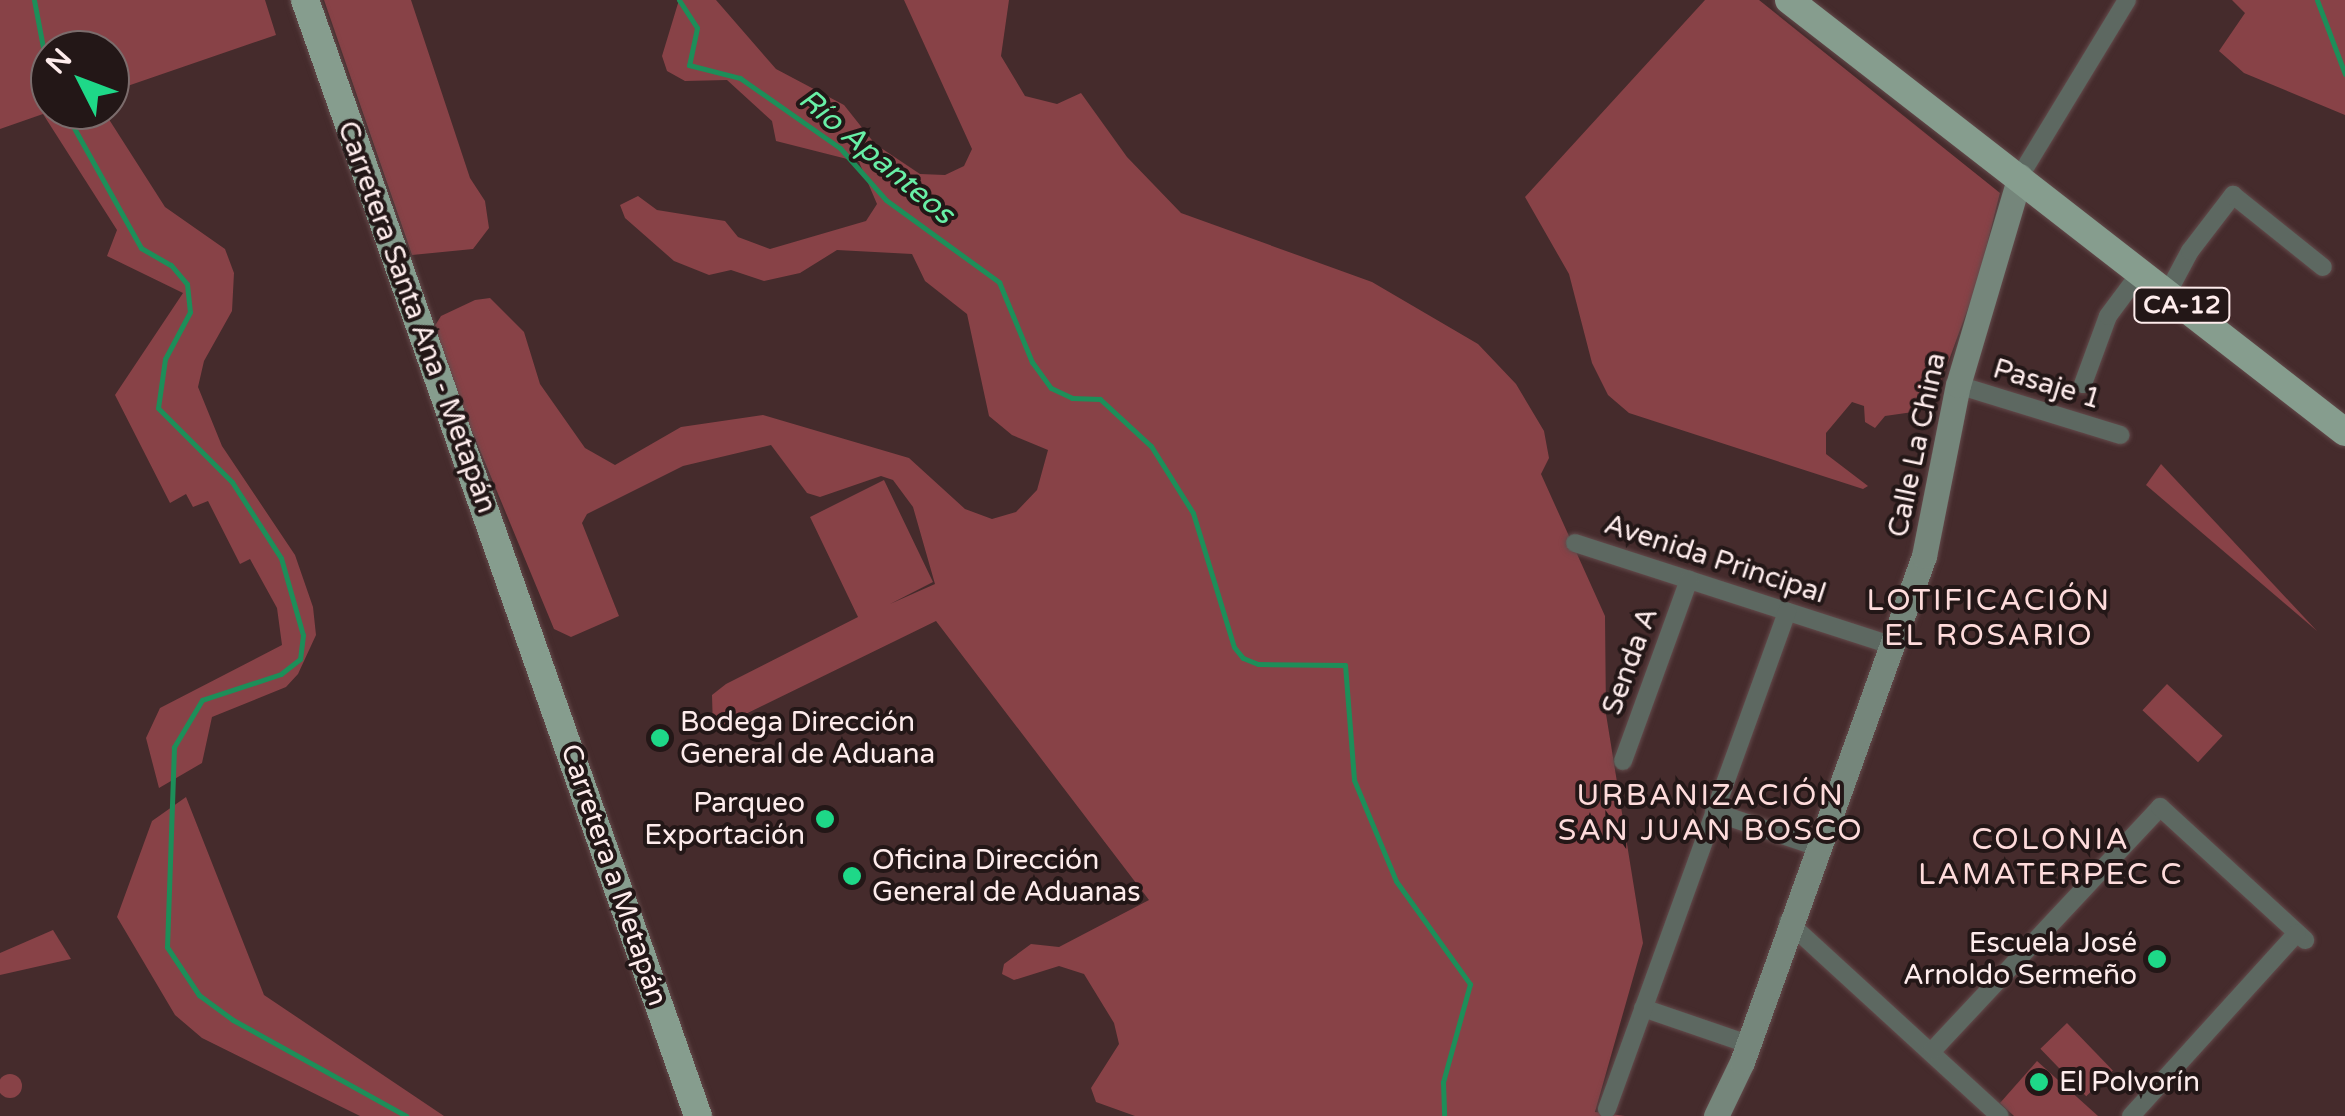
<!DOCTYPE html>
<html>
<head>
<meta charset="utf-8">
<style>
	body { margin:0 }
	#map { position:relative; width:2345px; height:1116px; overflow:hidden; background:#452b2c; font-family:"Varela Round",sans-serif }
	div>[style] { position:absolute }
	.green>* { inset:0; background:#884247; transform-origin:0 0 }
	.round { border-radius:50% }
	.stream>* { height:5px; margin:-2.5px; padding:0 2.5px; transform-origin:2.5px; border-radius:2.5px; background:#1d8e59 }
	.roads { filter:drop-shadow(0 0 2px #634a4b) drop-shadow(0 0 2px #634a4b) }
	.street>* { height:18px; margin:-9px; padding:0 9px; transform-origin:9px; border-radius:9px; background:#5d6861 }
	.secondary>* { height:25px; margin:-12.5px; padding:0 12.5px; transform-origin:12.5px; border-radius:12.5px; background:#75867b }
	.primary>* { height:28px; margin:-14px; padding:0 14px; transform-origin:14px; border-radius:14px; background:#869d8e }
	.dots>* { width:28px; height:28px; translate:-50% -50%; box-sizing:border-box; border:5px solid #231717; border-radius:50% }
	span { translate:-50% -50%; white-space:nowrap; text-align:center; line-height:1.15; -webkit-text-stroke:8px #231717; paint-order:stroke }
	.shield-label span { padding:2px 8px; background:#231717; border:2px solid; border-radius:8px; -webkit-text-stroke-width:0 }
	.shield-label { font-size:25px; color:#feecec; font-weight:700 }
	.street-label { font-size:28px; color:#feecec }
	.poi-label { font-size:28px; color:#feecec }
	.left { translate:0 -50%; text-align:left }
	.right { translate:-100% -50%; text-align:right }
	.water-label { font-size:30px; color:#68efa6; font-style:italic }
	.neighbourhood-label { font-size:30px; color:#fedbdb; letter-spacing:2.5px }
	.north { position:absolute; left:30px; top:30px; width:100px; height:100px; box-sizing:border-box; background:#231717; border:2px solid #7b6c6c; border-radius:50%; rotate:312deg; font-size:28px; font-weight:700; line-height:40px; text-align:center; color:#feecec }
	.north::after { content:''; display:block; margin:auto; width:35px; height:45px; background:#1ed888; clip-path:polygon(50% 0,100% 100%,50% 72%,0 100%) }
</style>
</head>
<body>
<div id="map">
	<div class="green">
		<i style="clip-path:polygon(0 0,265px 0,276px 35px,110px 92px,110px 50px,50px 50px,50px 110px,103px 110px,165px 207px,225px 249px,234px 273px,232px 311px,204px 361px,198px 387px,222px 446px,295px 555px,313px 607px,316px 635px,298px 674px,286px 687px,212px 717px,202px 763px,159px 788px,146px 738px,160px 708px,282px 645px,277px 608px,250px 559px,240px 564px,208px 501px,193px 507px,186px 494px,170px 503px,115px 395px,183px 293px,107px 256px,117px 230px,43px 114px,0 129px)"></i>
		<i style="clip-path:polygon(324px 0,411px 0,470px 178px,485px 201px,489px 228px,473px 249px,412px 255px)"></i>
		<i style="clip-path:polygon(679px 0,716px 0,776px 69px,844px 105px,875px 144px,920px 174px,945px 175px,964px 166px,972px 149px,904px 0,1009px 0,1001px 56px,1025px 96px,1057px 104px,1081px 93px,1127px 157px,1181px 213px,1372px 282px,1478px 344px,1516px 384px,1544px 431px,1549px 458px,1541px 474px,1605px 616px,1606px 714px,1643px 943px,1595px 1112px,1625px 1116px,1135px 1116px,1096px 1102px,1091px 1088px,1119px 1044px,1114px 1023px,1084px 974px,1059px 966px,1014px 980px,1002px 974px,1004px 964px,1031px 944px,1059px 947px,1149px 900px,936px 621px,713px 730px,712px 695px,726px 684px,858px 617px,810px 517px,884px 480px,933px 582px,890px 604px,935px 584px,913px 507px,893px 480px,881px 476px,820px 497px,807px 493px,771px 445px,683px 466px,587px 514px,582px 523px,619px 616px,571px 637px,554px 629px,431px 332px,441px 316px,475px 300px,490px 298px,524px 332px,540px 384px,585px 448px,615px 465px,681px 427px,763px 415px,909px 458px,965px 509px,992px 519px,1016px 512px,1037px 490px,1048px 450px,1012px 435px,989px 416px,967px 314px,925px 281px,912px 254px,837px 250px,800px 273px,764px 281px,731px 270px,709px 275px,674px 261px,625px 218px,620px 205px,638px 196px,657px 210px,725px 221px,738px 237px,770px 249px,866px 221px,877px 204px,859px 162px,776px 141px,772px 121px,727px 80px,685px 81px,667px 71px,662px 56px)"></i>
		<i style="clip-path:polygon(1705px 0,1759px 0,2000px 193px,1977px 284px,1935px 398px,1913px 412px,1885px 416px,1875px 428px,1865px 422px,1864px 406px,1852px 402px,1826px 433px,1826px 454px,1868px 486px,1863px 489px,1629px 413px,1608px 395px,1592px 363px,1569px 274px,1525px 197px)"></i>
		<i style="clip-path:polygon(2232px 0,2345px 0,2345px 115px,2244px 73px,2219px 51px,2245px 13px)"></i>
		<i style="clip-path:polygon(2161px 464px,2317px 631px,2146px 485px)"></i>
		<i style="left:2167px;top:684px;width:76px;height:36px;rotate:43deg"></i>
		<i style="clip-path:polygon(186px 797px,264px 995px,444px 1116px,360px 1116px,202px 1038px,175px 1015px,117px 917px,152px 821px)"></i>
		<i style="clip-path:polygon(53px 930px,71px 959px,0 975px,0 953px)"></i>
		<i style="left:2067px;top:1023px;width:66px;height:37px;rotate:46deg"></i>
		<i style="clip-path:polygon(2037px 1061px,2098px 1116px,2014px 1116px,2000px 1103px)"></i>
		<i class="round" style="left:-2px;top:1074px;width:24px;height:24px"></i>
	</div>
	<div class="stream">
		<i style="left:34px;top:0;width:86px;rotate:79.2deg"></i>
		<i style="left:679px;top:0;width:33px;rotate:57deg"></i>
		<i style="left:697px;top:28px;width:38px;rotate:102deg"></i>
		<i style="left:689px;top:65px;width:53px;rotate:14.3deg"></i>
		<i style="left:740px;top:78px;width:122px;rotate:35deg"></i>
		<i style="left:840px;top:148px;width:69px;rotate:48.5deg"></i>
		<i style="left:886px;top:200px;width:140px;rotate:36deg"></i>
		<i style="left:999px;top:282px;width:87px;rotate:67.6deg"></i>
		<i style="left:1032px;top:362px;width:32px;rotate:54deg"></i>
		<i style="left:1051px;top:388px;width:23px;rotate:25deg"></i>
		<i style="left:1072px;top:398px;width:28px;rotate:2deg"></i>
		<i style="left:1100px;top:399px;width:69px;rotate:42.7deg"></i>
		<i style="left:1151px;top:446px;width:79px;rotate:57.9deg"></i>
		<i style="left:1193px;top:513px;width:140px;rotate:73deg"></i>
		<i style="left:1234px;top:647px;width:14px;rotate:51deg"></i>
		<i style="left:1243px;top:658px;width:16px;rotate:22deg"></i>
		<i style="left:1258px;top:664px;width:87px;rotate:0.7deg"></i>
		<i style="left:1345px;top:665px;width:115px;rotate:85.5deg"></i>
		<i style="left:1354px;top:780px;width:109px;rotate:67.4deg"></i>
		<i style="left:1396px;top:881px;width:127px;rotate:54.3deg"></i>
		<i style="left:1470px;top:984px;width:102px;rotate:105.4deg"></i>
		<i style="left:1443px;top:1082px;width:34px;rotate:88deg"></i>
		<i style="left:2317px;top:0;width:79px;rotate:69.3deg"></i>
		<i style="left:64px;top:110px;width:158px;rotate:60.8deg"></i>
		<i style="left:141px;top:248px;width:34px;rotate:30deg"></i>
		<i style="left:171px;top:265px;width:25px;rotate:50deg"></i>
		<i style="left:187px;top:284px;width:28px;rotate:84deg"></i>
		<i style="left:190px;top:312px;width:53px;rotate:118deg"></i>
		<i style="left:165px;top:359px;width:49px;rotate:98.1deg"></i>
		<i style="left:158px;top:408px;width:105px;rotate:45deg"></i>
		<i style="left:232px;top:482px;width:90px;rotate:57.2deg"></i>
		<i style="left:281px;top:558px;width:80px;rotate:74.1deg"></i>
		<i style="left:303px;top:635px;width:24px;rotate:97deg"></i>
		<i style="left:300px;top:659px;width:24px;rotate:142deg"></i>
		<i style="left:281px;top:674px;width:83px;rotate:161.8deg"></i>
		<i style="left:202px;top:700px;width:55px;rotate:120.8deg"></i>
		<i style="left:174px;top:747px;width:200px;rotate:92deg"></i>
		<i style="left:167px;top:947px;width:58px;rotate:56.3deg"></i>
		<i style="left:199px;top:995px;width:42px;rotate:36.3deg"></i>
		<i style="left:233px;top:1020px;width:198px;rotate:29deg"></i>
	</div>
	<div class="roads">
		<div class="street">
			<i style="left:2020px;top:176px;width:206px;rotate:-58.7deg"></i>
			<i style="left:2167px;top:294px;width:49px;rotate:-61.9deg"></i>
			<i style="left:2190px;top:251px;width:71px;rotate:-52.5deg"></i>
			<i style="left:2233px;top:195px;width:115px;rotate:38.7deg"></i>
			<i style="left:2083px;top:384px;width:72px;rotate:-69.8deg"></i>
			<i style="left:2108px;top:316px;width:54px;rotate:-53.3deg"></i>
			<i style="left:1958px;top:385px;width:170px;rotate:17.1deg"></i>
			<i style="left:1575px;top:543px;width:335px;rotate:17.9deg"></i>
			<i style="left:1623px;top:761px;width:193px;rotate:-70deg"></i>
			<i style="left:1714px;top:812px;width:110px;rotate:18.6deg"></i>
			<i style="left:1788px;top:922px;width:287px;rotate:42.5deg"></i>
			<i style="left:1643px;top:1008px;width:111px;rotate:18.9deg"></i>
			<i style="left:1932px;top:1051px;width:334px;rotate:-46.9deg"></i>
			<i style="left:2160px;top:807px;width:197px;rotate:42.5deg"></i>
			<i style="left:1607px;top:1109px;width:529px;rotate:-70.09deg"></i>
			<i style="left:2131px;top:1116px;width:247px;rotate:-47.8deg"></i>
		</div>
		<div class="secondary">
			<i style="left:1716px;top:1116px;width:60px;rotate:-64.3deg"></i>
			<i style="left:1742px;top:1062px;width:538px;rotate:-70.22deg"></i>
			<i style="left:1924px;top:556px;width:174px;rotate:-78.8deg"></i>
			<i style="left:1958px;top:385px;width:218px;rotate:-73.5deg"></i>
		</div>
		<div class="primary">
			<i style="left:305px;top:0;width:1183px;rotate:70.6deg"></i>
			<i style="left:1789px;top:0;width:704px;rotate:37.85deg"></i>
		</div>
	</div>
	<div class="dots">
		<i style="left:660px;top:738px;background:#1ed888"></i>
		<i style="left:825px;top:819px;background:#1ed888"></i>
		<i style="left:852px;top:876px;background:#1ed888"></i>
		<i style="left:2157px;top:959px;background:#1ed888"></i>
		<i style="left:2039px;top:1082px;background:#1ed888"></i>
	</div>
	<div class="shield-label">
		<span style="left:2182px;top:305px">CA-12</span>
	</div>
	<div class="street-label">
		<span style="left:417px;top:317px;rotate:70deg">Carretera Santa Ana - Metapán</span>
		<span style="left:2047px;top:384px;rotate:17deg">Pasaje 1</span>
		<span style="left:1917px;top:445px;rotate:-78deg">Calle La China</span>
		<span style="left:1715px;top:559px;rotate:18deg">Avenida Principal</span>
		<span style="left:1630px;top:661px;rotate:-70deg">Senda A</span>
		<span style="left:614px;top:875px;rotate:71deg">Carretera a Metapán</span>
	</div>
	<div class="poi-label">
		<span class="left" style="left:680px;top:738px">Bodega Dirección<br>General de Aduana</span>
		<span class="right" style="left:805px;top:819px">Parqueo<br>Exportación</span>
		<span class="left" style="left:872px;top:876px">Oficina Dirección<br>General de Aduanas</span>
		<span class="right" style="left:2137px;top:959px">Escuela José<br>Arnoldo Sermeño</span>
		<span class="left" style="left:2059px;top:1082px">El Polvorín</span>
	</div>
	<div class="water-label">
		<span style="left:876px;top:157px;rotate:40deg">Río Apanteos</span>
	</div>
	<div class="neighbourhood-label">
		<span style="left:1989px;top:618px">LOTIFICACIÓN<br>EL ROSARIO</span>
		<span style="left:1711px;top:813px">URBANIZACIÓN<br>SAN JUAN BOSCO</span>
		<span style="left:2051px;top:857px">COLONIA<br>LAMATERPEC C</span>
	</div>
	<div class="north">N</div>
</div>
</body>
</html>
